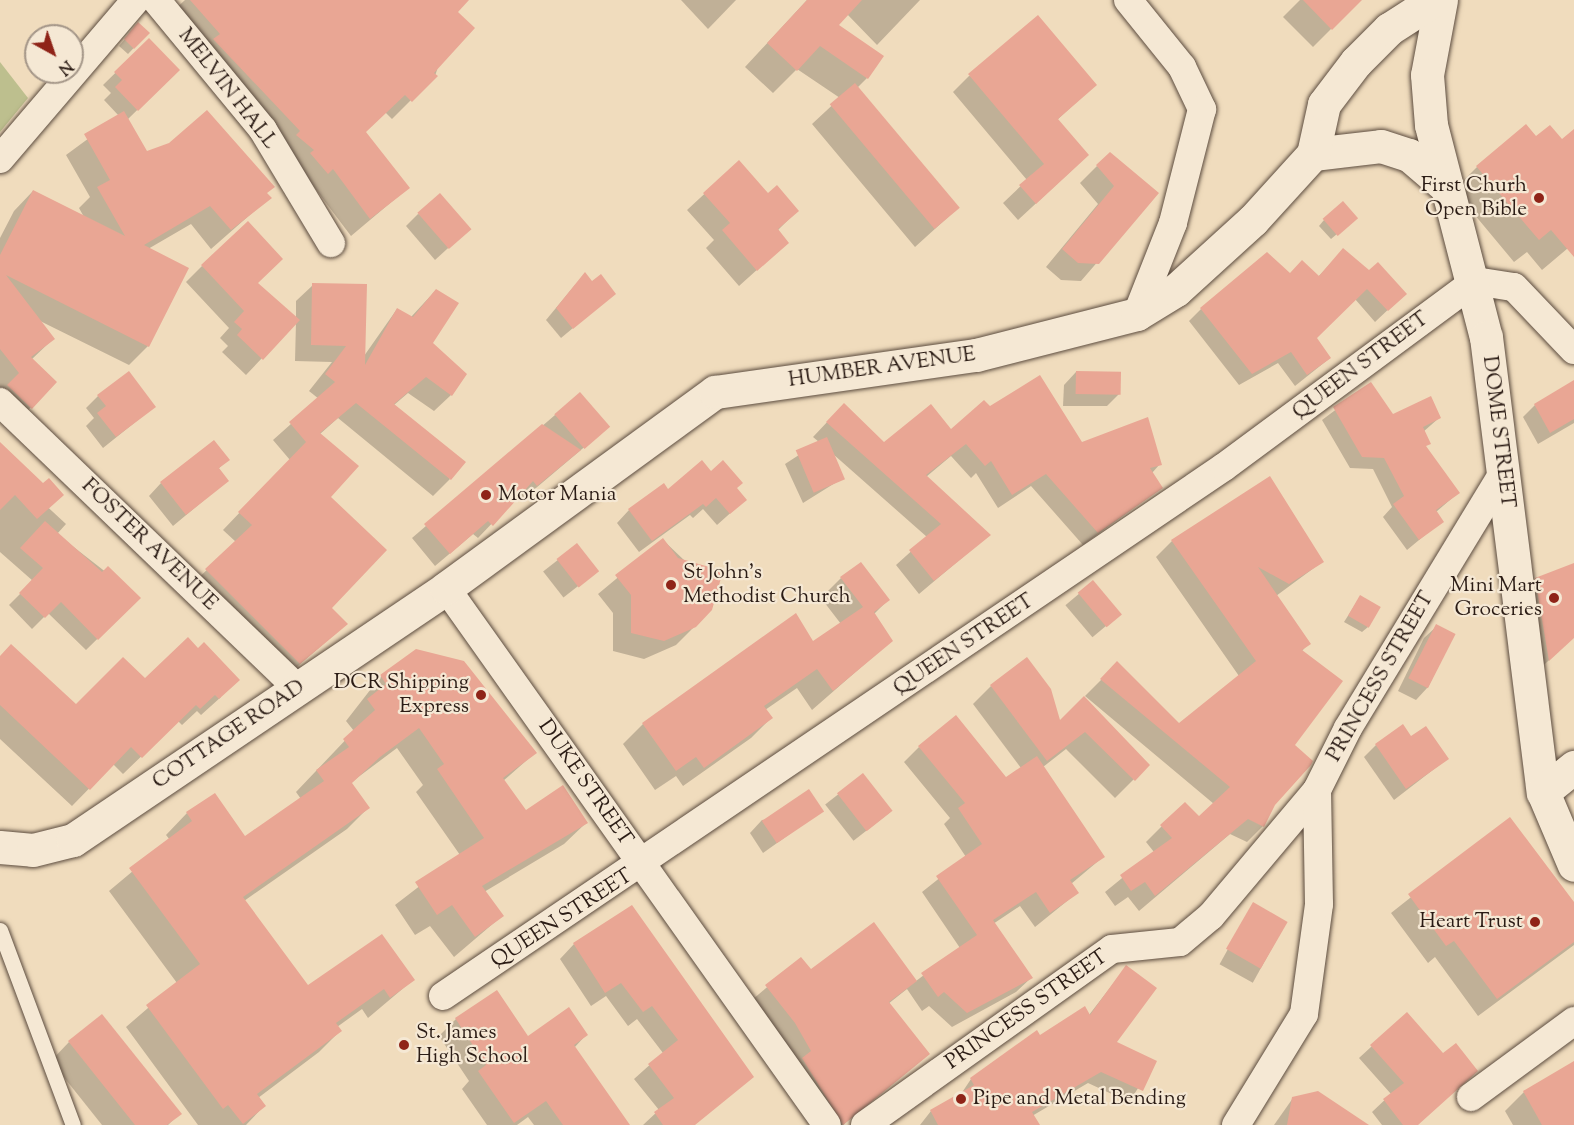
<!DOCTYPE html>
<html>
<head>
<meta charset="utf-8">
<style>
	body { margin:0 }
	#map { position:relative; width:1574px; height:1125px; overflow:hidden; background:#f0dcbd; font-family:"Sorts Mill Goudy",serif }
	div>[style] { position:absolute }
	.green>* { inset:0; background:#bdbf8e }
	.shadow>* { inset:0; background:#0003; transform-origin:0 0 }
	.building>* { inset:0; background:#e9a694; transform-origin:0 0 }
	.roads { filter:drop-shadow(0 0 2px #5c4c3f) drop-shadow(0 0 2px #5c4c3f) }
	.service>* { height:15px; margin:-7.5px; padding:0 7.5px; transform-origin:7.5px; border-radius:7.5px; background:#f5e8d4 }
	.minor>* { height:28px; margin:-14px; padding:0 14px; transform-origin:14px; border-radius:14px; background:#f5e8d4 }
	.tertiary>* { height:33px; margin:-16.5px; padding:0 16.5px; transform-origin:16.5px; border-radius:16.5px; background:#f5e8d4 }
	.secondary>* { height:33px; margin:-16.5px; padding:0 16.5px; transform-origin:16.5px; border-radius:16.5px; background:#f5e8d4 }
	.dots>* { width:16px; height:16px; translate:-50% -50%; box-sizing:border-box; border:3px solid #f5e8d4; border-radius:50% }
	span { translate:-50% -50%; white-space:nowrap; text-align:center; line-height:1.15; -webkit-text-stroke:4.5px #f5e8d4; paint-order:stroke }
	.street-label { font-size:21px; color:#2b1c15 }
	.poi-label { font-size:21px; color:#2b1c15 }
	.right { translate:-100% -50%; text-align:right }
	.left { translate:0 -50%; text-align:left }
	.north { position:absolute; left:24px; top:24px; width:60px; height:60px; box-sizing:border-box; background:#f5e8d4; border:2px solid #a49688; border-radius:50%; rotate:140deg; font-size:16px; font-weight:700; line-height:24px; text-align:center; color:#2b1c15 }
	.north::after { content:''; display:block; margin:auto; width:21px; height:27px; background:#8f2418; clip-path:polygon(50% 0,100% 100%,50% 72%,0 100%) }
</style>
</head>
<body>
<div id="map">
	<div class="green">
		<i style="clip-path:polygon(0 62px,28px 98px,0 132px)"></i>
	</div>
	<div class="shadow">
		<i style="clip-path:polygon(185px 0,467px 0,456px 12px,435px 76px,392px 119px,385px 112px,364px 132px,408px 188px,351px 236px,314px 187px,309px 191px,169px 15px)"></i>
		<i style="clip-path:polygon(681px 0,736px 0,708px 29px)"></i>
		<i style="clip-path:polygon(807px 0,920px 0,877px 45px,847px 14px,837px 26px,867px 78px,857px 88px,958px 208px,915px 247px,812px 124px,840px 98px,797px 69px,773px 93px,745px 67px)"></i>
		<i style="clip-path:polygon(1300px 0,1360px 0,1313px 47px,1283px 17px)"></i>
		<i style="clip-path:polygon(133px 30px,148px 33px,128px 54px,119px 46px)"></i>
		<i style="clip-path:polygon(149px 40px,178px 70px,127px 120px,146px 152px,269px 198px,211px 249px,191px 224px,148px 249px,148px 346px,129px 365px,38px 320px,53px 339px,31px 360px,55px 382px,12px 427px,0 393px,0 238px,14px 211px,33px 191px,84px 217px,79px 208px,90px 197px,66px 155px,119px 116px,104px 100px,111px 93px,103px 85px)"></i>
		<i style="clip-path:polygon(969px 76px,1095px 85px,1057px 120px,1071px 171px,1018px 220px,1003px 203px,1027px 180px,953px 92px)"></i>
		<i style="clip-path:polygon(1574px 130px,1574px 243px,1542px 270px,1527px 252px,1514px 262px,1454px 190px,1477px 167px,1536px 138px,1562px 141px)"></i>
		<i style="clip-path:polygon(739px 162px,768px 195px,797px 211px,777px 231px,787px 243px,739px 286px,706px 248px,714px 240px,687px 210px)"></i>
		<i style="clip-path:polygon(1097px 166px,1157px 193px,1081px 281px,1061px 280px,1046px 267px,1098px 204px,1080px 183px)"></i>
		<i style="clip-path:polygon(418px 214px,469px 229px,435px 260px,406px 226px)"></i>
		<i style="clip-path:polygon(1324px 220px,1350px 223px,1331px 239px,1319px 226px)"></i>
		<i style="clip-path:polygon(1343px 250px,1393px 305px,1375px 322px,1355px 299px,1315px 338px,1330px 358px,1295px 386px,1278px 363px,1239px 385px,1189px 321px,1201px 309px,1289px 275px,1318px 277px)"></i>
		<i style="clip-path:polygon(202px 266px,257px 283px,296px 319px,296px 301px,313px 285px,364px 356px,397px 309px,411px 317px,436px 290px,431px 343px,451px 395px,434px 411px,408px 393px,394px 405px,450px 479px,433px 496px,338px 418px,320px 434px,329px 497px,330px 608px,346px 624px,283px 679px,190px 586px,236px 542px,223px 530px,290px 460px,273px 440px,319px 399px,309px 391px,332px 362px,295px 361px,296px 322px,246px 375px,222px 352px,228px 346px,220px 338px,229px 328px,186px 282px)"></i>
		<i style="clip-path:polygon(592px 284px,614px 294px,561px 338px,546px 320px,575px 285px)"></i>
		<i style="clip-path:polygon(1076px 372px,1119px 394px,1107px 406px,1063px 406px,1064px 385px)"></i>
		<i style="clip-path:polygon(1370px 384px,1393px 416px,1439px 418px,1423px 432px,1425px 447px,1458px 493px,1436px 512px,1442px 521px,1407px 550px,1383px 517px,1392px 507px,1373px 469px,1350px 468px,1322px 420px)"></i>
		<i style="clip-path:polygon(1574px 390px,1574px 423px,1538px 444px,1523px 417px,1535px 405px)"></i>
		<i style="clip-path:polygon(98px 396px,154px 407px,103px 448px,86px 426px,94px 418px,86px 408px)"></i>
		<i style="clip-path:polygon(989px 408px,1082px 444px,1160px 464px,1152px 473px,1161px 488px,1083px 545px,1031px 486px,998px 508px,976px 473px,971px 478px,951px 456px,926px 477px,989px 535px,919px 594px,896px 565px,927px 537px,833px 454px,843px 478px,803px 503px,785px 464px,819px 442px,813px 437px,830px 419px,884px 444px,951px 431px)"></i>
		<i style="clip-path:polygon(555px 415px,608px 427px,523px 499px,520px 494px,478px 538px,473px 534px,435px 566px,412px 538px)"></i>
		<i style="clip-path:polygon(228px 460px,218px 469px,227px 481px,173px 526px,149px 496px,161px 483px)"></i>
		<i style="clip-path:polygon(0 463px,66px 524px,57px 534px,139px 598px,86px 650px,48px 613px,32px 629px,9px 605px,33px 581px,0 552px)"></i>
		<i style="clip-path:polygon(711px 473px,745px 500px,717px 525px,703px 509px,693px 518px,690px 515px,639px 552px,617px 523px,629px 510px)"></i>
		<i style="clip-path:polygon(663px 540px,685px 561px,695px 626px,676px 645px,644px 659px,613px 651px,613px 613px,598px 594px)"></i>
		<i style="clip-path:polygon(1172px 541px,1322px 562px,1276px 596px,1309px 643px,1302px 651px,1293px 745px,1263px 826px,1247px 842px,1230px 834px,1139px 911px,1128px 897px,1115px 906px,1105px 892px,1154px 852px,1146px 842px,1162px 826px,1199px 818px,1214px 804px,1085px 696px,1117px 664px,1178px 725px,1239px 676px,1156px 557px)"></i>
		<i style="left:577px;top:545px;width:33px;height:43px;rotate:52deg"></i>
		<i style="clip-path:polygon(1574px 565px,1574px 637px,1533px 675px,1519px 596px,1536px 579px)"></i>
		<i style="clip-path:polygon(841px 578px,888px 600px,874px 614px,891px 641px,812px 710px,797px 688px,765px 710px,771px 718px,751px 738px,683px 786px,676px 776px,655px 790px,623px 744px,643px 724px,813px 643px,841px 624px,821px 598px)"></i>
		<i style="left:1093px;top:582px;width:42px;height:36px;rotate:50deg"></i>
		<i style="clip-path:polygon(1360px 597px,1368px 627px,1362px 632px,1344px 622px)"></i>
		<i style="clip-path:polygon(1437px 626px,1454px 634px,1428px 687px,1416px 700px,1398px 691px,1424px 638px)"></i>
		<i style="clip-path:polygon(198px 650px,221px 697px,201px 715px,197px 711px,182px 725px,178px 721px,123px 774px,113px 764px,72px 806px,0 739px,0 657px,76px 706px,145px 680px)"></i>
		<i style="clip-path:polygon(381px 676px,535px 753px,503px 781px,525px 812px,586px 823px,564px 844px,484px 892px,502px 916px,454px 957px,430px 926px,415px 935px,395px 905px,460px 855px,416px 792px,423px 785px,397px 748px,357px 778px,351px 783px,368px 808px,347px 829px,244px 901px,308px 987px,413px 980px,368px 1018px,362px 1009px,337px 1027px,340px 1031px,319px 1052px,258px 1098px,264px 1106px,246px 1125px,198px 1125px,126px 1027px,177px 983px,109px 891px,170px 840px,166px 835px,187px 813px,245px 838px,301px 799px,296px 792px,354px 731px,346px 721px)"></i>
		<i style="clip-path:polygon(991px 686px,1059px 723px,1084px 698px,1148px 765px,1115px 798px,1066px 749px,1043px 767px,1103px 857px,1071px 884px,1077px 893px,1035px 927px,1020px 906px,993px 924px,1031px 978px,1016px 992px,952px 1027px,929px 1006px,922px 1011px,907px 989px,888px 1004px,928px 1053px,843px 1125px,822px 1125px,752px 1000px,800px 959px,810px 971px,916px 981px,960px 948px,922px 892px,966px 857px,944px 824px,950px 818px,904px 762px,919px 747px,1006px 779px,1021px 768px,973px 704px)"></i>
		<i style="clip-path:polygon(1411px 738px,1447px 759px,1394px 800px,1364px 757px,1376px 745px)"></i>
		<i style="left:863px;top:775px;width:46px;height:48px;rotate:52deg"></i>
		<i style="clip-path:polygon(822px 811px,763px 853px,750px 833px,762px 820px)"></i>
		<i style="clip-path:polygon(1510px 819px,1574px 905px,1574px 945px,1478px 1016px,1435px 957px,1428px 963px,1391px 913px)"></i>
		<i style="left:1253px;top:904px;width:38px;height:69px;rotate:29deg"></i>
		<i style="clip-path:polygon(574px 944px,752px 1077px,694px 1125px,643px 1125px,659px 1110px,634px 1079px,663px 1053px,637px 1019px,628px 1026px,606px 996px,591px 1006px,560px 959px)"></i>
		<i style="clip-path:polygon(1126px 967px,1115px 1043px,1155px 1062px,1129px 1102px,1088px 1083px,1032px 1116px,1036px 1125px,920px 1125px,931px 1111px,961px 1094px,971px 1079px,1037px 1032px,1039px 1037px,1089px 1015px)"></i>
		<i style="clip-path:polygon(1407px 1014px,1416px 1125px,1382px 1125px,1372px 1112px,1391px 1094px,1359px 1058px)"></i>
		<i style="clip-path:polygon(456px 1019px,527px 1038px,586px 1035px,574px 1048px,621px 1125px,534px 1125px,528px 1117px,517px 1125px,487px 1125px,462px 1089px,469px 1081px,439px 1036px)"></i>
		<i style="clip-path:polygon(69px 1042px,180px 1113px,168px 1125px,102px 1125px,51px 1061px)"></i>
		<i style="clip-path:polygon(1574px 1063px,1574px 1125px,1513px 1125px,1505px 1111px,1524px 1092px)"></i>
		<i style="clip-path:polygon(1293px 1098px,1345px 1125px,1274px 1125px)"></i>
	</div>
	<div class="building">
		<i style="clip-path:polygon(190px 0,469px 0,458px 12px,475px 28px,434px 73px,438px 76px,412px 102px,405px 95px,366px 132px,410px 188px,370px 219px,333px 169px,328px 174px,310px 153px,314px 150px,296px 135px,300px 131px,213px 39px,220px 34px)"></i>
		<i style="clip-path:polygon(807px 0,862px 0,839px 25px,884px 56px,868px 79px,820px 46px,797px 71px,767px 43px)"></i>
		<i style="clip-path:polygon(1303px 0,1362px 0,1332px 30px)"></i>
		<i style="clip-path:polygon(1038px 15px,1097px 85px,1058px 119px,1089px 155px,1036px 204px,1019px 185px,1044px 164px,968px 74px)"></i>
		<i style="clip-path:polygon(138px 22px,150px 33px,134px 49px,124px 39px)"></i>
		<i style="clip-path:polygon(149px 38px,180px 70px,138px 111px,115px 87px,122px 80px,114px 72px)"></i>
		<i style="left:855px;top:83px;width:163px;height:33px;rotate:50deg"></i>
		<i style="clip-path:polygon(207px 110px,275px 187px,267px 193px,272px 198px,231px 230px,210px 206px,144px 245px,189px 268px,149px 347px,6px 275px,55px 339px,31px 357px,57px 382px,32px 409px,7px 385px,19px 373px,0 349px,0 255px,33px 190px,125px 236px,97px 187px,110px 180px,84px 134px,124px 111px,147px 151px,169px 143px)"></i>
		<i style="clip-path:polygon(1526px 124px,1536px 136px,1550px 125px,1562px 139px,1574px 129px,1574px 257px,1551px 230px,1539px 240px,1476px 166px)"></i>
		<i style="clip-path:polygon(1110px 152px,1159px 193px,1099px 264px,1078px 263px,1062px 249px,1114px 186px,1096px 165px)"></i>
		<i style="clip-path:polygon(739px 160px,768px 193px,777px 185px,799px 211px,778px 229px,789px 243px,757px 271px,722px 230px,730px 223px,703px 193px)"></i>
		<i style="left:440px;top:193px;width:48px;height:30px;rotate:49deg"></i>
		<i style="left:1343px;top:201px;width:23px;height:27px;rotate:49deg"></i>
		<i style="clip-path:polygon(248px 221px,283px 259px,258px 283px,300px 320px,263px 360px,237px 335px,242px 329px,234px 322px,244px 311px,201px 265px)"></i>
		<i style="clip-path:polygon(1343px 248px,1369px 270px,1378px 262px,1407px 294px,1388px 311px,1367px 289px,1317px 338px,1331px 358px,1307px 375px,1291px 352px,1252px 374px,1200px 308px,1267px 252px,1290px 273px,1302px 260px,1319px 276px)"></i>
		<i style="clip-path:polygon(585px 272px,592px 281px,601px 274px,616px 294px,573px 329px,556px 308px)"></i>
		<i style="clip-path:polygon(312px 283px,367px 284px,365px 365px,397px 308px,413px 317px,436px 289px,459px 303px,433px 343px,467px 374px,452px 396px,426px 377px,394px 404px,466px 462px,451px 480px,356px 403px,320px 433px,359px 466px,331px 497px,387px 550px,332px 608px,348px 624px,300px 664px,205px 569px,252px 525px,238px 512px,306px 442px,289px 422px,335px 382px,325px 374px,346px 346px,311px 345px)"></i>
		<i style="clip-path:polygon(129px 371px,156px 407px,116px 437px,97px 413px,106px 406px,97px 395px)"></i>
		<i style="left:1076px;top:371px;width:45px;height:23px;rotate:1deg"></i>
		<i style="clip-path:polygon(1040px 375px,1082px 442px,1148px 417px,1162px 465px,1150px 468px,1163px 488px,1098px 533px,1046px 474px,1012px 495px,991px 461px,985px 466px,966px 444px,926px 475px,991px 535px,934px 581px,909px 550px,941px 524px,826px 422px,844px 403px,884px 442px,931px 404px,951px 429px,984px 400px,990px 406px)"></i>
		<i style="clip-path:polygon(1574px 380px,1574px 419px,1550px 433px,1534px 404px)"></i>
		<i style="clip-path:polygon(1371px 382px,1393px 414px,1431px 396px,1441px 418px,1423px 427px,1431px 444px,1426px 446px,1460px 493px,1436px 510px,1444px 522px,1419px 540px,1393px 504px,1404px 496px,1384px 458px,1362px 457px,1333px 407px)"></i>
		<i style="left:580px;top:392px;width:46px;height:34px;rotate:49deg"></i>
		<i style="clip-path:polygon(542px 424px,581px 450px,537px 486px,533px 481px,493px 526px,488px 521px,450px 554px,424px 524px)"></i>
		<i style="left:827px;top:437px;width:46px;height:34px;rotate:67deg"></i>
		<i style="clip-path:polygon(214px 440px,230px 460px,219px 468px,229px 481px,186px 515px,160px 482px)"></i>
		<i style="clip-path:polygon(0 442px,43px 483px,49px 478px,64px 495px,37px 519px,15px 495px,0 510px)"></i>
		<i style="clip-path:polygon(702px 460px,711px 471px,723px 460px,743px 483px,737px 488px,747px 500px,730px 514px,716px 498px,706px 507px,703px 504px,652px 541px,628px 509px,664px 483px,668px 489px)"></i>
		<i style="clip-path:polygon(1270px 476px,1324px 562px,1289px 584px,1258px 567px,1311px 644px,1302px 650px,1343px 681px,1295px 745px,1313px 761px,1311px 765px,1275px 805px,1264px 827px,1248px 819px,1155px 896px,1145px 882px,1131px 891px,1120px 875px,1172px 838px,1160px 825px,1185px 802px,1199px 816px,1230px 787px,1100px 679px,1117px 661px,1179px 723px,1256px 661px,1171px 540px)"></i>
		<i style="clip-path:polygon(45px 521px,102px 572px,108px 566px,141px 598px,98px 640px,61px 602px,45px 618px,19px 593px,43px 568px,20px 548px)"></i>
		<i style="clip-path:polygon(663px 538px,678px 558px,723px 571px,712px 610px,696px 627px,664px 641px,631px 633px,631px 595px,615px 575px)"></i>
		<i style="left:577px;top:543px;width:36px;height:26px;rotate:52deg"></i>
		<i style="clip-path:polygon(861px 562px,890px 600px,874px 612px,893px 641px,833px 691px,817px 669px,764px 706px,773px 718px,704px 768px,696px 757px,676px 771px,642px 723px,796px 613px,813px 641px,863px 607px,840px 577px)"></i>
		<i style="clip-path:polygon(1574px 563px,1574px 638px,1549px 661px,1535px 578px)"></i>
		<i style="left:1093px;top:580px;width:45px;height:20px;rotate:50deg"></i>
		<i style="left:1360px;top:595px;width:24px;height:24px;rotate:30deg"></i>
		<i style="left:1436px;top:624px;width:22px;height:61px;rotate:27deg"></i>
		<i style="clip-path:polygon(188px 637px,198px 648px,204px 642px,240px 680px,219px 699px,215px 695px,200px 709px,196px 705px,142px 758px,131px 747px,90px 790px,0 705px,0 656px,11px 644px,76px 704px,123px 657px,145px 678px)"></i>
		<i style="clip-path:polygon(416px 649px,464px 661px,537px 753px,503px 778px,526px 810px,563px 785px,588px 823px,482px 886px,504px 916px,475px 937px,452px 905px,437px 915px,415px 882px,484px 838px,437px 769px,444px 764px,419px 728px,380px 757px,352px 783px,370px 808px,243px 897px,308px 985px,382px 934px,415px 980px,390px 998px,384px 989px,336px 1023px,342px 1031px,257px 1094px,266px 1106px,243px 1124px,228px 1105px,223px 1109px,146px 1005px,200px 964px,129px 868px,192px 821px,186px 812px,215px 793px,245px 836px,324px 781px,316px 770px,349px 747px,343px 739px,375px 710px,367px 699px,386px 684px,380px 675px)"></i>
		<i style="clip-path:polygon(1027px 657px,1051px 689px,1060px 720px,1084px 696px,1150px 765px,1135px 781px,1085px 732px,1047px 761px,990px 685px)"></i>
		<i style="clip-path:polygon(956px 715px,1006px 777px,1037px 756px,1105px 857px,1070px 880px,1079px 893px,1050px 913px,1036px 892px,993px 920px,1033px 978px,967px 1013px,944px 992px,938px 997px,921px 973px,977px 935px,936px 876px,982px 844px,958px 808px,965px 803px,918px 746px)"></i>
		<i style="clip-path:polygon(1403px 724px,1411px 736px,1426px 726px,1449px 759px,1406px 789px,1375px 744px)"></i>
		<i style="left:863px;top:773px;width:48px;height:33px;rotate:52deg"></i>
		<i style="left:809px;top:789px;width:27px;height:57px;rotate:56deg"></i>
		<i style="clip-path:polygon(1510px 817px,1574px 902px,1574px 942px,1497px 999px,1454px 941px,1446px 946px,1408px 894px)"></i>
		<i style="left:1253px;top:902px;width:40px;height:54px;rotate:30deg"></i>
		<i style="clip-path:polygon(632px 905px,754px 1077px,695px 1125px,663px 1125px,654px 1112px,674px 1098px,648px 1064px,678px 1040px,652px 1006px,643px 1012px,621px 983px,605px 993px,573px 943px)"></i>
		<i style="clip-path:polygon(874px 922px,917px 981px,889px 1002px,930px 1054px,843px 1125px,802px 1058px,811px 1051px,795px 1023px,765px 985px,801px 957px,811px 969px)"></i>
		<i style="clip-path:polygon(1126px 965px,1157px 988px,1117px 1042px,1157px 1061px,1143px 1091px,1101px 1072px,1032px 1112px,1040px 1125px,938px 1125px,930px 1110px,974px 1085px,970px 1078px,1037px 1030px,1040px 1035px,1085px 1006px,1090px 1015px)"></i>
		<i style="clip-path:polygon(497px 990px,528px 1036px,569px 1007px,588px 1035px,574px 1045px,630px 1125px,563px 1125px,546px 1101px,514px 1123px,478px 1071px,486px 1065px,455px 1018px)"></i>
		<i style="clip-path:polygon(1407px 1012px,1443px 1053px,1456px 1043px,1478px 1071px,1418px 1125px,1403px 1125px,1383px 1099px,1404px 1083px,1370px 1045px)"></i>
		<i style="clip-path:polygon(102px 1014px,182px 1114px,167px 1125px,135px 1125px,68px 1041px)"></i>
		<i style="clip-path:polygon(1574px 1061px,1574px 1125px,1542px 1125px,1523px 1091px)"></i>
		<i style="clip-path:polygon(1318px 1091px,1369px 1125px,1287px 1125px,1292px 1097px)"></i>
	</div>
	<div class="roads">
		<div class="service">
			<i style="left:0;top:930px;width:208px;rotate:69.5deg"></i>
		</div>
		<div class="minor">
			<i style="left:156px;top:0;width:168px;rotate:50.5deg"></i>
			<i style="left:263px;top:130px;width:132px;rotate:59deg"></i>
			<i style="left:1128px;top:0;width:86px;rotate:51.1deg"></i>
			<i style="left:1182px;top:67px;width:47px;rotate:64.5deg"></i>
			<i style="left:1202px;top:109px;width:118px;rotate:104.3deg"></i>
			<i style="left:1173px;top:223px;width:98px;rotate:111.6deg"></i>
			<i style="left:0;top:159px;width:209px;rotate:-49.5deg"></i>
			<i style="left:0;top:402px;width:414px;rotate:43.9deg"></i>
			<i style="left:446px;top:588px;width:658px;rotate:54.64deg"></i>
			<i style="left:443px;top:996px;width:943px;rotate:-34.11deg"></i>
			<i style="left:1224px;top:467px;width:312px;rotate:-36.5deg"></i>
			<i style="left:1475px;top:281px;width:39px;rotate:9deg"></i>
			<i style="left:1514px;top:287px;width:87px;rotate:46.4deg"></i>
			<i style="left:1471px;top:1097px;width:128px;rotate:-36.4deg"></i>
			<i style="left:865px;top:1125px;width:303px;rotate:-35.5deg"></i>
			<i style="left:1112px;top:949px;width:68px;rotate:-5.9deg"></i>
			<i style="left:1180px;top:942px;width:40px;rotate:-40deg"></i>
			<i style="left:1211px;top:916px;width:165px;rotate:-49.9deg"></i>
			<i style="left:1317px;top:790px;width:69px;rotate:-63.4deg"></i>
			<i style="left:1348px;top:728px;width:298px;rotate:-58.7deg"></i>
			<i style="left:1236px;top:1125px;width:130px;rotate:-58.5deg"></i>
			<i style="left:1304px;top:1014px;width:111px;rotate:-82.2deg"></i>
			<i style="left:1319px;top:904px;width:114px;rotate:-91deg"></i>
		</div>
		<div class="tertiary">
			<i style="left:1441px;top:0;width:76px;rotate:100.6deg"></i>
			<i style="left:1427px;top:75px;width:50px;rotate:85.4deg"></i>
			<i style="left:1431px;top:125px;width:219px;rotate:75.5deg"></i>
			<i style="left:1486px;top:337px;width:459px;rotate:82.9deg"></i>
			<i style="left:1543px;top:792px;width:79px;rotate:67deg"></i>
			<i style="left:1313px;top:154px;width:68px;rotate:-6.7deg"></i>
			<i style="left:1381px;top:146px;width:29px;rotate:18deg"></i>
			<i style="left:1409px;top:155px;width:45px;rotate:40.5deg"></i>
			<i style="left:1543px;top:792px;width:40px;rotate:-39deg"></i>
		</div>
		<div class="secondary">
			<i style="left:0;top:847px;width:33px;rotate:5deg"></i>
			<i style="left:33px;top:850px;width:41px;rotate:-14deg"></i>
			<i style="left:73px;top:840px;width:450px;rotate:-34deg"></i>
			<i style="left:446px;top:588px;width:333px;rotate:-36.1deg"></i>
			<i style="left:715px;top:392px;width:264px;rotate:-8.1deg"></i>
			<i style="left:976px;top:355px;width:166px;rotate:-14.3deg"></i>
			<i style="left:1137px;top:314px;width:46px;rotate:-31.6deg"></i>
			<i style="left:1176px;top:290px;width:104px;rotate:-42.3deg"></i>
			<i style="left:1253px;top:220px;width:89px;rotate:-47.7deg"></i>
			<i style="left:1313px;top:154px;width:51px;rotate:-77.6deg"></i>
			<i style="left:1324px;top:104px;width:53px;rotate:-52.7deg"></i>
			<i style="left:1356px;top:62px;width:47px;rotate:-45deg"></i>
			<i style="left:1389px;top:29px;width:54px;rotate:-32.8deg"></i>
		</div>
	</div>
	<div class="dots">
		<i style="left:1539px;top:198px;background:#8f2418"></i>
		<i style="left:486px;top:495px;background:#8f2418"></i>
		<i style="left:671px;top:585px;background:#8f2418"></i>
		<i style="left:1554px;top:598px;background:#8f2418"></i>
		<i style="left:481px;top:695px;background:#8f2418"></i>
		<i style="left:1535px;top:922px;background:#8f2418"></i>
		<i style="left:404px;top:1045px;background:#8f2418"></i>
		<i style="left:961px;top:1099px;background:#8f2418"></i>
	</div>
	<div class="street-label">
		<span style="left:227px;top:89px;rotate:52deg">MELVIN HALL</span>
		<span style="left:1361px;top:366px;rotate:-37deg">QUEEN STREET</span>
		<span style="left:882px;top:368px;rotate:-8deg">HUMBER AVENUE</span>
		<span style="left:1498px;top:432px;rotate:83deg">DOME STREET</span>
		<span style="left:149px;top:545px;rotate:44deg">FOSTER AVENUE</span>
		<span style="left:964px;top:645px;rotate:-34deg">QUEEN STREET</span>
		<span style="left:1381px;top:677px;rotate:-60deg">PRINCESS STREET</span>
		<span style="left:229px;top:735px;rotate:-34deg">COTTAGE ROAD</span>
		<span style="left:585px;top:783px;rotate:55deg">DUKE STREET</span>
		<span style="left:562px;top:919px;rotate:-33deg">QUEEN STREET</span>
		<span style="left:1027px;top:1010px;rotate:-35deg">PRINCESS STREET</span>
	</div>
	<div class="poi-label">
		<span class="right" style="left:1527px;top:198px">First Churh<br>Open Bible</span>
		<span class="left" style="left:498px;top:495px">Motor Mania</span>
		<span class="left" style="left:683px;top:585px">St John's<br>Methodist Church</span>
		<span class="right" style="left:1542px;top:598px">Mini Mart<br>Groceries</span>
		<span class="right" style="left:469px;top:695px">DCR Shipping<br>Express</span>
		<span class="right" style="left:1523px;top:922px">Heart Trust</span>
		<span class="left" style="left:416px;top:1045px">St. James<br>High School</span>
		<span class="left" style="left:973px;top:1099px">Pipe and Metal Bending</span>
	</div>
	<div class="north">N</div>
</div>
</body>
</html>
